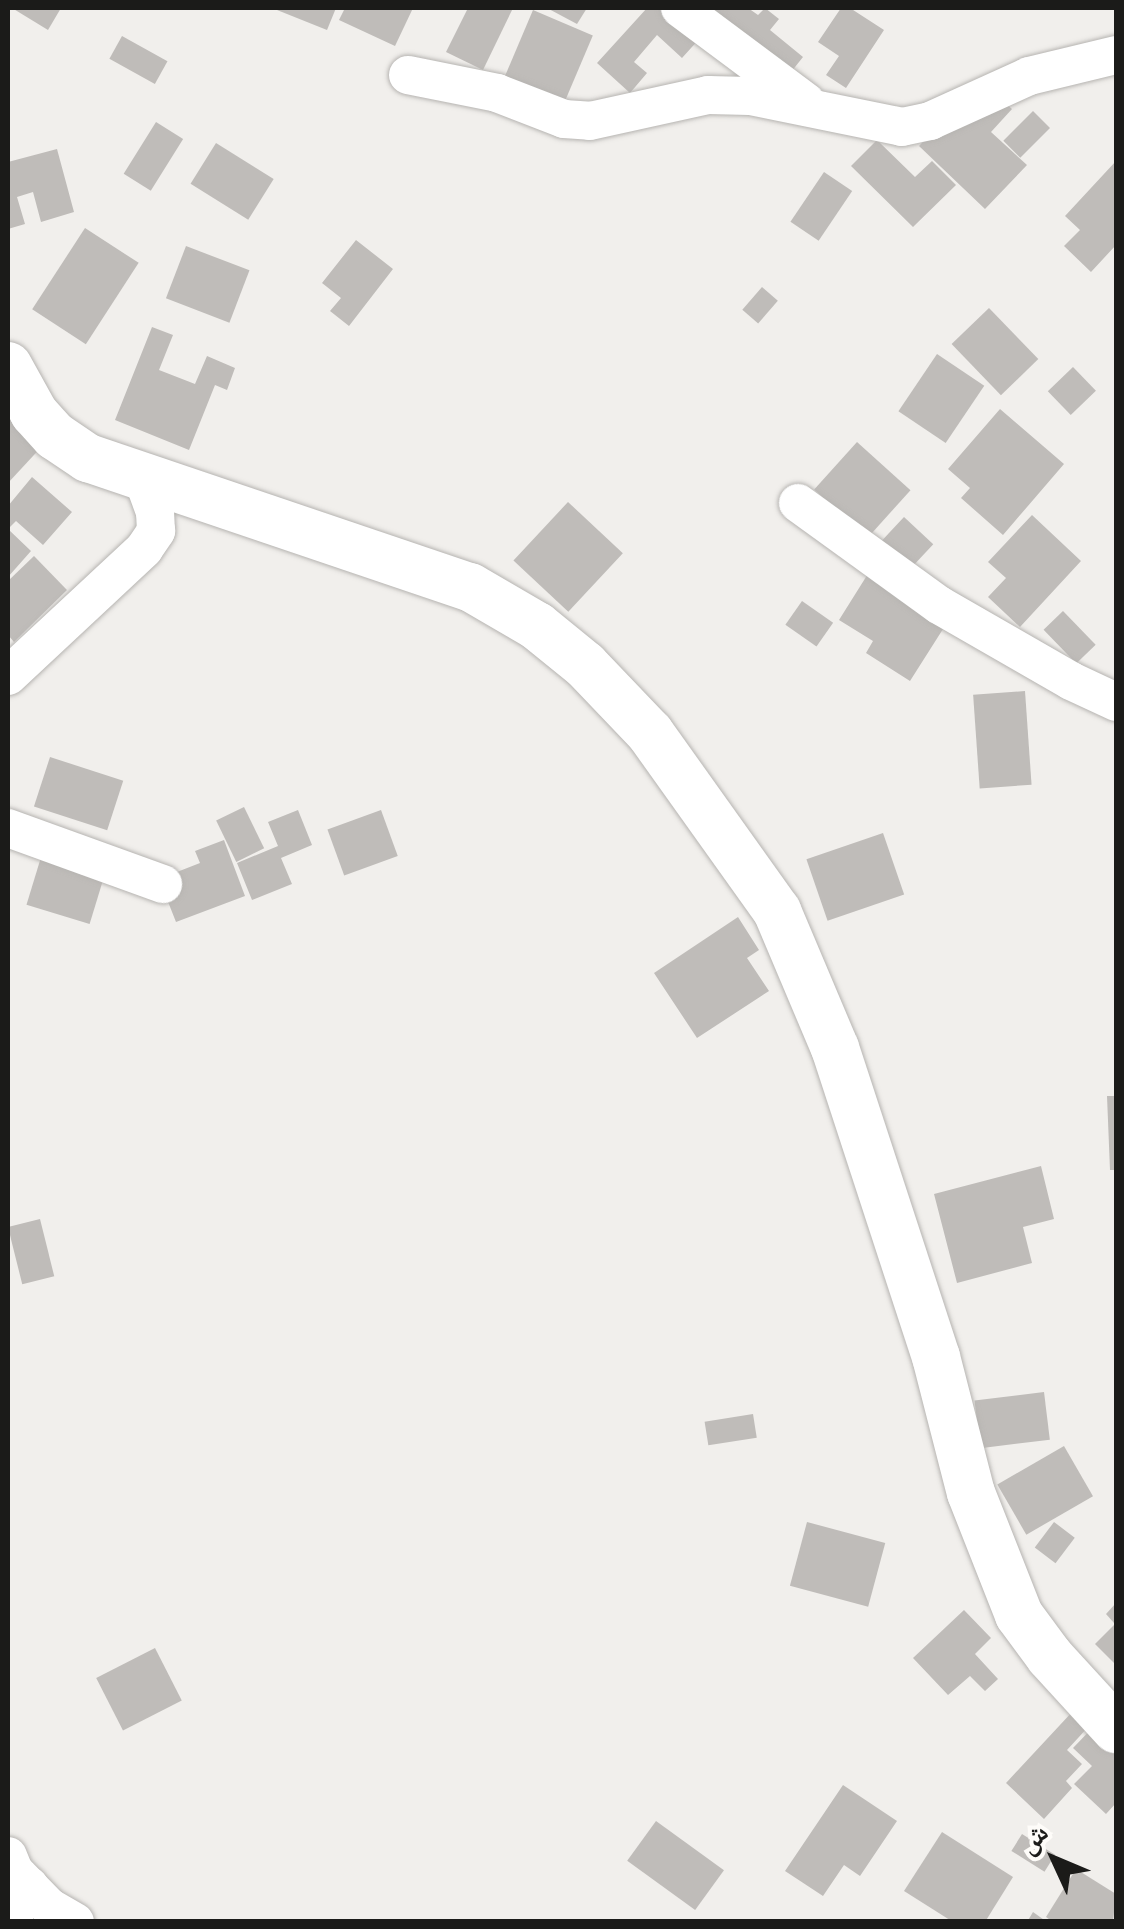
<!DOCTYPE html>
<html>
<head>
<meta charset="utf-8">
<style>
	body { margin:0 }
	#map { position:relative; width:1124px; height:1929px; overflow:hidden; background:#f1efec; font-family:"IBM Plex Sans","Noto Naskh Arabic",sans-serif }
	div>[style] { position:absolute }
	.building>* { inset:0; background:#bfbcb9; transform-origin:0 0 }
	.roads { filter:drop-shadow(0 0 2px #b6b4b1) drop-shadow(0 0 2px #b6b4b1) }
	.minor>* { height:38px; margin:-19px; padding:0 19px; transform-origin:19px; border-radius:19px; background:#fff }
	.major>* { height:48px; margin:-24px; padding:0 24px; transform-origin:24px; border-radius:24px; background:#fff }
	span { translate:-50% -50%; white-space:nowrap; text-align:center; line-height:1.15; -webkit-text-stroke:8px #fefcf9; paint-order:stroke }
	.frame { position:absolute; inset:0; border:10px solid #1b1b19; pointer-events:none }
	.north { position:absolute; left:1004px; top:1809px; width:100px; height:100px; -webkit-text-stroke:8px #fefcf9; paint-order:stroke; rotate:314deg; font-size:28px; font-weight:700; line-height:40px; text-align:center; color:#1b1b19 }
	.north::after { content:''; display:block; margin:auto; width:35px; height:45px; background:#1b1b19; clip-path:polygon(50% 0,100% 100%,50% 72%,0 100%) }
</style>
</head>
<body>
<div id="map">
	<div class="building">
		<i style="clip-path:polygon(12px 8px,61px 8px,48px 30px)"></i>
		<i style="clip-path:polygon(272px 8px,336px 8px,327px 30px)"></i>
		<i style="clip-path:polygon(345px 8px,413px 8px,395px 46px,339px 20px)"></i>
		<i style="clip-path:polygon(468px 8px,513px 8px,483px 70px,446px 52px)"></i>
		<i style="clip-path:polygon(547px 8px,587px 8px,577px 24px)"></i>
		<i style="clip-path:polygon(647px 8px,668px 8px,701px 37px,682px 58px,657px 35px,634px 62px,647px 73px,630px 93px,597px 63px)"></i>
		<i style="clip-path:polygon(705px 8px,748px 8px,758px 15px,765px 8px,779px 19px,770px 30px,803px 57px,787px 77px)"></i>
		<i style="clip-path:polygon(841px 8px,850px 8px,884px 30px,846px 88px,826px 75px,839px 56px,818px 42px)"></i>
		<i style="left:533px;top:10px;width:65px;height:78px;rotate:23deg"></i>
		<i style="left:122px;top:36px;width:52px;height:26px;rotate:29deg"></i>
		<i style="clip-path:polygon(981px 81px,1012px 109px,991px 132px,1027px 165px,985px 209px,919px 146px)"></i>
		<i style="left:1033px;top:111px;width:24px;height:42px;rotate:45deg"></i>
		<i style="left:156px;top:122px;width:32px;height:61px;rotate:32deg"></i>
		<i style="clip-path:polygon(877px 140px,915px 177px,932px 161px,956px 185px,913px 227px,851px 166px)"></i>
		<i style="left:216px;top:143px;width:68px;height:48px;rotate:32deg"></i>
		<i style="clip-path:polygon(57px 149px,74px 212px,41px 222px,33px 192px,17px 197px,25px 224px,8px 229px,8px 162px)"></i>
		<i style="clip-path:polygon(1116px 161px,1116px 245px,1091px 272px,1064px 246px,1080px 230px,1065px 216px)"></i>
		<i style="left:824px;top:172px;width:34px;height:60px;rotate:34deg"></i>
		<i style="left:85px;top:228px;width:64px;height:97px;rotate:33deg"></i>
		<i style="clip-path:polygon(356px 240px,393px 269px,349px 326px,330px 311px,341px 298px,322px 283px)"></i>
		<i style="left:186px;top:246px;width:68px;height:56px;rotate:21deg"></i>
		<i style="left:762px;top:287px;width:21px;height:30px;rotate:41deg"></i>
		<i style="left:989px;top:308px;width:71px;height:52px;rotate:46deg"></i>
		<i style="clip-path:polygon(152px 327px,173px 335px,159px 370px,195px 384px,207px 356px,235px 368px,227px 390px,215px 385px,189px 450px,115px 420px)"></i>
		<i style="left:937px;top:354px;width:57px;height:69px;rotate:34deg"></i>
		<i style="left:1073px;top:367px;width:33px;height:35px;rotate:46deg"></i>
		<i style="clip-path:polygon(8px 407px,46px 442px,8px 483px)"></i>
		<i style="clip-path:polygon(1000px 409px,1064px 464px,1003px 535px,961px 498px,970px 488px,948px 469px)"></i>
		<i style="left:857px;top:442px;width:72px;height:64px;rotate:42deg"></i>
		<i style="clip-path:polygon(32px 477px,72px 512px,43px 545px,16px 521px,8px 529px,31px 551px,8px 577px,8px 506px)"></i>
		<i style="left:568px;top:502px;width:75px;height:80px;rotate:43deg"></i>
		<i style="clip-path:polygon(1032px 515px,1081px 561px,1020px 627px,988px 597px,1006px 578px,988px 562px)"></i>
		<i style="left:904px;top:517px;width:40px;height:36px;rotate:43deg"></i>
		<i style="clip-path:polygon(34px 556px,67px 590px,14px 642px,8px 635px,8px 581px)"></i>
		<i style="clip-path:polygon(871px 569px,957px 607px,910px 681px,866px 653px,873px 641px,839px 620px)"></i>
		<i style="left:802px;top:601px;width:38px;height:29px;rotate:35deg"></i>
		<i style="left:1063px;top:611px;width:47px;height:27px;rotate:46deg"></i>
		<i style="left:1025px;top:691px;width:94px;height:52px;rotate:86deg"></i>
		<i style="left:50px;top:757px;width:77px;height:52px;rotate:18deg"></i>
		<i style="left:244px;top:807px;width:46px;height:31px;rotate:64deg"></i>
		<i style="clip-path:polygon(298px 810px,312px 845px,281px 858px,292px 884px,252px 900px,237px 863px,278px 846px,268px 822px)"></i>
		<i style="left:381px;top:810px;width:49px;height:57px;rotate:70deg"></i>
		<i style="left:49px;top:831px;width:66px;height:77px;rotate:17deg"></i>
		<i style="left:883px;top:833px;width:65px;height:81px;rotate:71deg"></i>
		<i style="clip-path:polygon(224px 840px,245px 896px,176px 922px,159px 879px,200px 863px,195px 851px)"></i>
		<i style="clip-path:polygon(738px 917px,759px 950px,747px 958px,769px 991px,697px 1038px,654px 973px)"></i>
		<i style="clip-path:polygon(1107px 1096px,1116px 1096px,1116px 1170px,1110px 1170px)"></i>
		<i style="clip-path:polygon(1041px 1166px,1054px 1219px,1023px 1227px,1032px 1263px,957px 1283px,934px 1194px)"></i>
		<i style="left:40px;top:1219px;width:59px;height:33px;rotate:76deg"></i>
		<i style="left:1044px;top:1392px;width:48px;height:70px;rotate:83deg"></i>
		<i style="left:753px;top:1414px;width:24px;height:49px;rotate:81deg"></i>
		<i style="left:1064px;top:1446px;width:58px;height:77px;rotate:60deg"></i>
		<i style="left:807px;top:1522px;width:81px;height:66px;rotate:15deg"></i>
		<i style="left:1054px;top:1522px;width:26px;height:32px;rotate:37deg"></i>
		<i style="clip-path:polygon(1116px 1603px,1116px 1620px,1114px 1623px,1106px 1614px)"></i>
		<i style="clip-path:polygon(964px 1610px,991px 1638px,975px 1654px,998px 1679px,985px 1691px,970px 1676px,948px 1695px,913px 1658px)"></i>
		<i style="clip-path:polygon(1116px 1623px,1116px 1665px,1095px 1644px)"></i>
		<i style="left:155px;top:1648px;width:59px;height:66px;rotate:63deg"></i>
		<i style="clip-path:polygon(1073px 1711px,1090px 1725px,1067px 1750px,1082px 1764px,1066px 1781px,1072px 1788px,1044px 1819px,1006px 1783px)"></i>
		<i style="clip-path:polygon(1101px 1719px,1116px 1734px,1116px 1803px,1106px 1814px,1074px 1784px,1092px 1766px,1073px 1748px)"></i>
		<i style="clip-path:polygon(843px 1785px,897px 1821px,860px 1876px,844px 1865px,823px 1896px,785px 1871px)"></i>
		<i style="left:656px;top:1821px;width:84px;height:49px;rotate:36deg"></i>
		<i style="clip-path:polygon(942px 1832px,1013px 1877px,985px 1922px,953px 1922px,904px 1891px)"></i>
		<i style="left:1022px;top:1834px;width:39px;height:20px;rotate:32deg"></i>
		<i style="clip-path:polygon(1076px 1869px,1116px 1894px,1113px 1922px,1053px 1922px,1046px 1917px)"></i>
		<i style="clip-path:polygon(1033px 1912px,1047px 1922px,1027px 1922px)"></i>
	</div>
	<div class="roads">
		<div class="minor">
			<i style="left:680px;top:8px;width:157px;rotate:36.7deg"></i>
			<i style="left:408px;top:75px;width:91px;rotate:11.4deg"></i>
			<i style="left:497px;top:93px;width:72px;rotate:21.2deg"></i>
			<i style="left:564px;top:119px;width:26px;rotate:4deg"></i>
			<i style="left:590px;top:121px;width:121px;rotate:-12.4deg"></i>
			<i style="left:708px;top:95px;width:42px;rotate:1.4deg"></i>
			<i style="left:750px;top:96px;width:155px;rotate:11.5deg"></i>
			<i style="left:902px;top:127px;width:29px;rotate:-12deg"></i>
			<i style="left:930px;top:121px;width:109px;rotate:-24.4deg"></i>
			<i style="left:1029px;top:76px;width:89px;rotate:-13.6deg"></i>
			<i style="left:798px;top:503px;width:174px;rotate:35.9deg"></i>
			<i style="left:939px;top:605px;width:152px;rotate:29.9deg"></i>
			<i style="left:1071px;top:681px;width:50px;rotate:25deg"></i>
			<i style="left:8px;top:676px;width:186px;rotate:-43deg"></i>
			<i style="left:144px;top:549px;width:22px;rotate:-56deg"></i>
			<i style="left:156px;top:531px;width:19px;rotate:-93deg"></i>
			<i style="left:155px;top:512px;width:37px;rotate:-110deg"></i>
			<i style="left:8px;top:828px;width:165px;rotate:19.9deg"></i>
			<i style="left:8px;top:1856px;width:16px;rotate:68deg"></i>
			<i style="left:14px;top:1871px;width:50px;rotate:45.8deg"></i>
			<i style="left:49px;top:1907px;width:30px;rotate:30deg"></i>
			<i style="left:10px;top:1922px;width:41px;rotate:-62.2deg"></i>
		</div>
		<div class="major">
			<i style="left:8px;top:366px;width:54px;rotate:61deg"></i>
			<i style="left:34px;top:413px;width:31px;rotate:48deg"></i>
			<i style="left:55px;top:436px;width:40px;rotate:34deg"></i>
			<i style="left:88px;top:458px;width:403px;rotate:18.7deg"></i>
			<i style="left:470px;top:587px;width:78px;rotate:30.2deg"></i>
			<i style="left:537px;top:626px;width:62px;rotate:39.1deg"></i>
			<i style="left:585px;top:665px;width:94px;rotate:46.3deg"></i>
			<i style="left:650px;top:733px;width:219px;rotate:54.5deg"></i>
			<i style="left:777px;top:911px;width:149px;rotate:67.1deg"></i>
			<i style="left:835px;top:1048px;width:325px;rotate:71.9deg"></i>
			<i style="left:936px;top:1357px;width:140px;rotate:75.6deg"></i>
			<i style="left:971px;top:1493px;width:131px;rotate:68.5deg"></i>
			<i style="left:1019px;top:1615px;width:52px;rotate:53.6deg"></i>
			<i style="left:1050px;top:1657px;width:98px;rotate:47.5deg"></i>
		</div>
	</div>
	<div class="frame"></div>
	<div class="north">ش</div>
</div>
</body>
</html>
